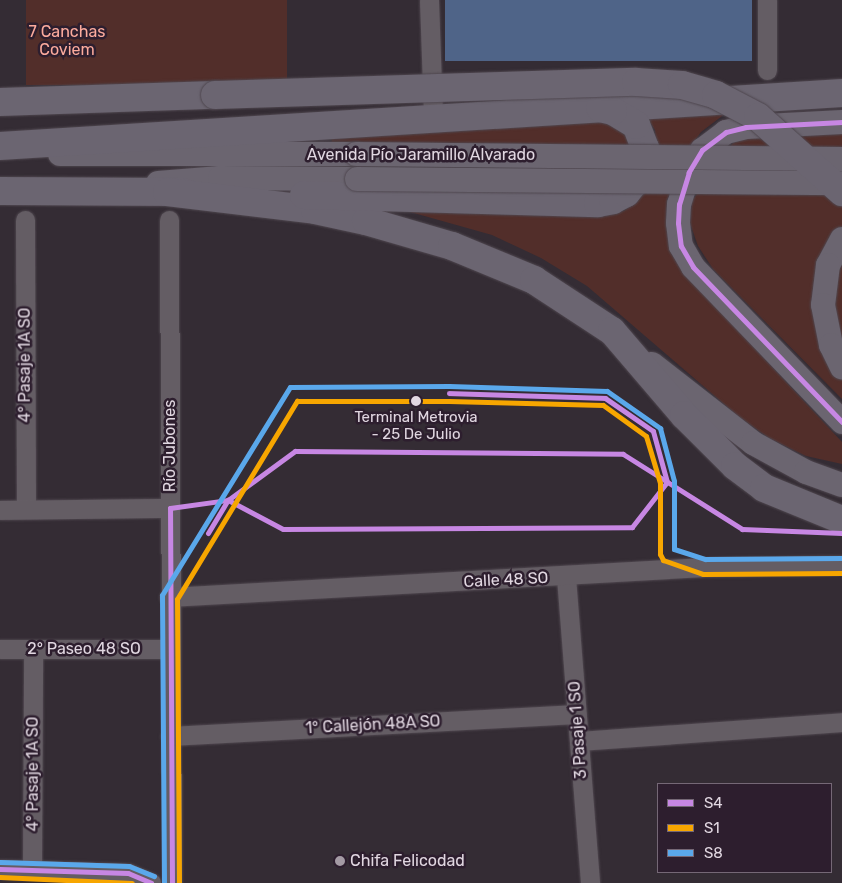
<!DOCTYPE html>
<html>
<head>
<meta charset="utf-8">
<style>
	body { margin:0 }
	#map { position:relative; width:842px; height:883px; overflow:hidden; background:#342c34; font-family:Rubik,sans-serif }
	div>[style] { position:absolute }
	.green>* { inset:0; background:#522e2a; transform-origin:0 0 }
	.water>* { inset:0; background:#4f6488; transform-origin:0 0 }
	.roads { filter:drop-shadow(0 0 1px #4f474f) drop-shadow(0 0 1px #4f474f) }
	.minor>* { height:19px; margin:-9.5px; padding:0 9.5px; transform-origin:9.5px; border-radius:9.5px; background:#645d64 }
	.major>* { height:24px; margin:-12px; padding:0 12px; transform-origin:12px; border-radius:12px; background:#6b6570 }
	.highway>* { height:28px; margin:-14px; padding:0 14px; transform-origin:14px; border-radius:14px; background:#6b6571 }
	.bridges { filter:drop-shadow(0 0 1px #4f474f) drop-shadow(0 0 1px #4f474f) }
	.major-bridge>* { height:24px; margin:-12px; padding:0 12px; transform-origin:12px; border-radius:12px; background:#6b6570 }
	.highway-bridge>* { height:28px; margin:-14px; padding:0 14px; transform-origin:14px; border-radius:14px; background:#6b6571 }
	.bus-1>* { height:5px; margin:-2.5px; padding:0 2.5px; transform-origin:2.5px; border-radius:2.5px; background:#c787e3 }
	.bus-2>* { height:5px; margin:-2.5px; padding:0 2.5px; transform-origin:2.5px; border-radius:2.5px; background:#f7a600 }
	.bus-3>* { height:5px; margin:-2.5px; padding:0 2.5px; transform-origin:2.5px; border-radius:2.5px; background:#5aa8eb }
	.dots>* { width:14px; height:14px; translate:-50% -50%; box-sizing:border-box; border:2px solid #2d1e2e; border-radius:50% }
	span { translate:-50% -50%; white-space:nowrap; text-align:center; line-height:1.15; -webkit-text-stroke:5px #2d1e2e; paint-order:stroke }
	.bus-label { font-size:15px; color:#e1d7e1 }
	.park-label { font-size:16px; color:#fcab9d }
	.street-label { font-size:16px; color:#e1d7e1 }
	.poi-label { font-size:16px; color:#e1d7e1 }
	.left { translate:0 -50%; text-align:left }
	.legend { position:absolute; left:657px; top:783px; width:175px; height:90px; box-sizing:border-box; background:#2d1e2e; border:1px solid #756876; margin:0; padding:6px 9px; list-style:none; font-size:15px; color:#e1d7e1 }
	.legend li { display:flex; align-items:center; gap:10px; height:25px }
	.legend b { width:25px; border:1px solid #756876 }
</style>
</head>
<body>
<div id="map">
	<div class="green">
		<i style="left:26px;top:0;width:261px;height:85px"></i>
		<i style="clip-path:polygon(642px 110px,726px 113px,701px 132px,691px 146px,667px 200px,666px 224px,689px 278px,842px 442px,842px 464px,806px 456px,769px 438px,738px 416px,587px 286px,541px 258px,492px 235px,396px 208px,589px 216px,624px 211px,646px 192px,658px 163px,655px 130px)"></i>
		<i style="clip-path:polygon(590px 119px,608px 122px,626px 134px,632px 145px,332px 143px,331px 136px)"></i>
		<i style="clip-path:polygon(842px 133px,842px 399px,713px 269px,698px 246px,690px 223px,692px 201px,733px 143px,748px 136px)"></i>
	</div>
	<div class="water">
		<i style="left:445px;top:0;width:307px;height:61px"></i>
	</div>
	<div class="roads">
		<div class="minor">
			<i style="left:429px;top:0;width:116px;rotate:88deg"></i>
			<i style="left:767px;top:70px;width:70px;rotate:-90deg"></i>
			<i style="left:25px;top:220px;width:289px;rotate:89.8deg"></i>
			<i style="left:169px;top:220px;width:663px;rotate:89.74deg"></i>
			<i style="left:0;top:510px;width:170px;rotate:-0.7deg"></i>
			<i style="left:566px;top:577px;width:307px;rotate:85.5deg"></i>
			<i style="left:169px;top:597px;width:536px;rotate:-3.21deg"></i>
			<i style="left:704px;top:567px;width:138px;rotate:-0.8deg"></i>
			<i style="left:0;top:649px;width:169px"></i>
			<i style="left:170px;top:736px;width:407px;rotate:-3.1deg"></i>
			<i style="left:579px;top:741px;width:264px;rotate:-4.1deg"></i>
			<i style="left:0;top:869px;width:128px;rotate:1.8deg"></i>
			<i style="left:128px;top:873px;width:25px;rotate:23deg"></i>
			<i style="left:32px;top:870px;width:221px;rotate:-89.7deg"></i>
		</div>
		<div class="major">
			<i style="left:842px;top:122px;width:96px;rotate:177deg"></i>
			<i style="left:746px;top:127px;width:21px;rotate:166deg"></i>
			<i style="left:726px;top:132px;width:30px;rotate:143deg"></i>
			<i style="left:702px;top:150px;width:26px;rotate:121deg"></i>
			<i style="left:689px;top:172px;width:34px;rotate:107deg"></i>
			<i style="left:679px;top:204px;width:19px;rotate:93deg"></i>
			<i style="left:678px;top:223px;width:23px;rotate:83deg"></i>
			<i style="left:681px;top:246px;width:24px;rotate:60deg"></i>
			<i style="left:693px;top:267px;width:215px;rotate:46.1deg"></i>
			<i style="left:60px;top:154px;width:296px"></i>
			<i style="left:158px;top:183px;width:62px;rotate:-4.6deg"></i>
			<i style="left:220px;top:178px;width:137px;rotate:0.4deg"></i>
			<i style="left:842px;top:239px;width:30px;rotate:118deg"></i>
			<i style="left:828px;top:265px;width:40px;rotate:97.1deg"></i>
			<i style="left:823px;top:305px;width:41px;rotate:78.7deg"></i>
			<i style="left:831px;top:345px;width:25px;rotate:64deg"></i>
			<i style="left:652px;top:364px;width:128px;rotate:38deg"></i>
			<i style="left:753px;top:443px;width:60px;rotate:28.7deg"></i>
			<i style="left:806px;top:472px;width:38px;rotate:20deg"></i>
		</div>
		<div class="highway">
			<i style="left:0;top:102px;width:215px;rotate:-1.9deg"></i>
			<i style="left:0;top:146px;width:844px;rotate:-3.6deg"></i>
			<i style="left:0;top:191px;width:183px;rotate:0.3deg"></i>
			<i style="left:167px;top:192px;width:149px;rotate:6.9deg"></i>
			<i style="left:315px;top:210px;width:52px;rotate:12.2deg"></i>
			<i style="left:366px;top:221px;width:90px;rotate:16.2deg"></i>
			<i style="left:452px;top:246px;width:89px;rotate:22.5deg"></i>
			<i style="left:534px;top:280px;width:93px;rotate:33.2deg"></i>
			<i style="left:612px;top:331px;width:111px;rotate:49.4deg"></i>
			<i style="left:684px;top:415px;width:72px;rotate:45deg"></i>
			<i style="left:735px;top:466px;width:36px;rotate:37deg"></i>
			<i style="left:764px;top:488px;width:84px;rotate:22.3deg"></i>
			<i style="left:304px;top:195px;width:294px;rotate:1.6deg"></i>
			<i style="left:598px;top:203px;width:15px;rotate:-11deg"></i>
			<i style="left:613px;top:200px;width:15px;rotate:-28deg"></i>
			<i style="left:626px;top:193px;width:25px;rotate:-50deg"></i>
			<i style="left:642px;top:174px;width:26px;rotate:-83deg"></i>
			<i style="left:645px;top:148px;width:25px;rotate:-111deg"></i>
			<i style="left:636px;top:125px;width:27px;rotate:-149deg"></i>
			<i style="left:613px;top:111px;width:13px;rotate:-167deg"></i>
		</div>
	</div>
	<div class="bridges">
		<div class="major-bridge">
			<i style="left:356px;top:154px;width:486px;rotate:0.6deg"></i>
			<i style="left:357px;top:179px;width:485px;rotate:0.5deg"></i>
		</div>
		<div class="highway-bridge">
			<i style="left:215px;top:95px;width:421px;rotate:-1.8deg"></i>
			<i style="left:636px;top:82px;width:46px;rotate:3.7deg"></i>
			<i style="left:682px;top:85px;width:35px;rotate:16deg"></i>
			<i style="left:716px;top:95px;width:47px;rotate:27.6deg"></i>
			<i style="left:758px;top:117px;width:113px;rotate:41.8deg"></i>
		</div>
	</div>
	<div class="bus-1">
		<i style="left:842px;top:122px;width:96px;rotate:177deg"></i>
		<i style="left:746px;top:127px;width:21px;rotate:166deg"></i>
		<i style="left:726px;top:132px;width:30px;rotate:143deg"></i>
		<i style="left:702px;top:150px;width:26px;rotate:121deg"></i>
		<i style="left:689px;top:172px;width:34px;rotate:107deg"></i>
		<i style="left:679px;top:204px;width:19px;rotate:93deg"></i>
		<i style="left:678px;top:223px;width:23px;rotate:83deg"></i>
		<i style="left:681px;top:246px;width:24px;rotate:60deg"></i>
		<i style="left:693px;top:267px;width:215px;rotate:46.1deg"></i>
		<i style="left:208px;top:533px;width:39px;rotate:-59deg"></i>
		<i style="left:228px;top:500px;width:83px;rotate:-36.2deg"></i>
		<i style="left:295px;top:451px;width:328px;rotate:0.5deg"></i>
		<i style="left:623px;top:454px;width:141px;rotate:32.2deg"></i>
		<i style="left:742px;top:529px;width:100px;rotate:2.3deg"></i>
		<i style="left:0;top:869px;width:128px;rotate:1.8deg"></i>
		<i style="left:128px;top:873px;width:25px;rotate:23deg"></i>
		<i style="left:172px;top:883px;width:375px;rotate:-90.3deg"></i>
		<i style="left:170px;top:508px;width:59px;rotate:-7.9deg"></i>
		<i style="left:228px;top:500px;width:62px;rotate:27.8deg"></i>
		<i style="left:283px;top:529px;width:349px;rotate:-0.3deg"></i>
		<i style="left:632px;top:527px;width:57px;rotate:-52.1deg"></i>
		<i style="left:667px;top:482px;width:53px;rotate:-105.4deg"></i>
		<i style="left:653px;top:431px;width:58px;rotate:-145.5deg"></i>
		<i style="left:605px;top:398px;width:156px;rotate:-178.2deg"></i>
	</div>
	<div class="bus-2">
		<i style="left:0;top:877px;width:132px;rotate:2.6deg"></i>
		<i style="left:179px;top:883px;width:284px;rotate:-90.4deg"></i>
		<i style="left:177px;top:599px;width:232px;rotate:-58.8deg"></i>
		<i style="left:297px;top:401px;width:152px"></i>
		<i style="left:449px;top:401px;width:154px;rotate:1.5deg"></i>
		<i style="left:603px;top:405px;width:53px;rotate:35.8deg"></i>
		<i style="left:646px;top:436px;width:49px;rotate:73.4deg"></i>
		<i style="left:660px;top:483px;width:71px;rotate:90deg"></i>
		<i style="left:660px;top:554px;width:7px;rotate:63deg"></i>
		<i style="left:663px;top:560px;width:42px;rotate:19.3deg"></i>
		<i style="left:703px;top:574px;width:139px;rotate:-0.4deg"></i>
	</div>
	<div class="bus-3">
		<i style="left:0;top:862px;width:129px;rotate:1.8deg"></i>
		<i style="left:129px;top:866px;width:27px;rotate:22deg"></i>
		<i style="left:164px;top:883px;width:288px;rotate:-90.4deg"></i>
		<i style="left:162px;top:595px;width:244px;rotate:-58.4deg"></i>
		<i style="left:290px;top:387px;width:159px;rotate:-0.4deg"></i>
		<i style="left:449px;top:386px;width:158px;rotate:1.8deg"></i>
		<i style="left:607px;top:391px;width:65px;rotate:34.9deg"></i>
		<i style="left:660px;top:428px;width:55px;rotate:75.2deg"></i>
		<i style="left:674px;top:481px;width:68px;rotate:90deg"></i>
		<i style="left:674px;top:549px;width:33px;rotate:18deg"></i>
		<i style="left:705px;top:559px;width:137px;rotate:-0.4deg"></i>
	</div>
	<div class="dots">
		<i style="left:416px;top:401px;background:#e1d7e1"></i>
		<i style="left:340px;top:861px;background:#a49ba4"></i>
	</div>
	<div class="bus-label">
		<span style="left:416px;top:426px">Terminal Metrovia<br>- 25 De Julio</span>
	</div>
	<div class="park-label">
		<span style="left:67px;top:41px">7 Canchas<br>Coviem</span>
	</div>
	<div class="street-label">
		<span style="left:421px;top:155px">Avenida Pío Jaramillo Alvarado</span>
		<span style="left:25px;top:365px;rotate:-90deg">4° Pasaje 1A SO</span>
		<span style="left:170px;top:446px;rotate:-90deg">Río Jubones</span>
		<span style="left:506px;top:580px;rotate:-3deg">Calle 48 SO</span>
		<span style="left:84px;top:649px">2° Paseo 48 SO</span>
		<span style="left:373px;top:725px;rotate:-3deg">1° Callejón 48A SO</span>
		<span style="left:578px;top:730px;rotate:-94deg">3 Pasaje 1 SO</span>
		<span style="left:33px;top:774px;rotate:-90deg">4° Pasaje 1A SO</span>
	</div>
	<div class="poi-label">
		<span class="left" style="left:350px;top:861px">Chifa Felicodad</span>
	</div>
	<ul class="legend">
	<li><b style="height:6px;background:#c787e3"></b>S4</li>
	<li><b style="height:6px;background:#f7a600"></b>S1</li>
	<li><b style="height:6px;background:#5aa8eb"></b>S8</li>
	</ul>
</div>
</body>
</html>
